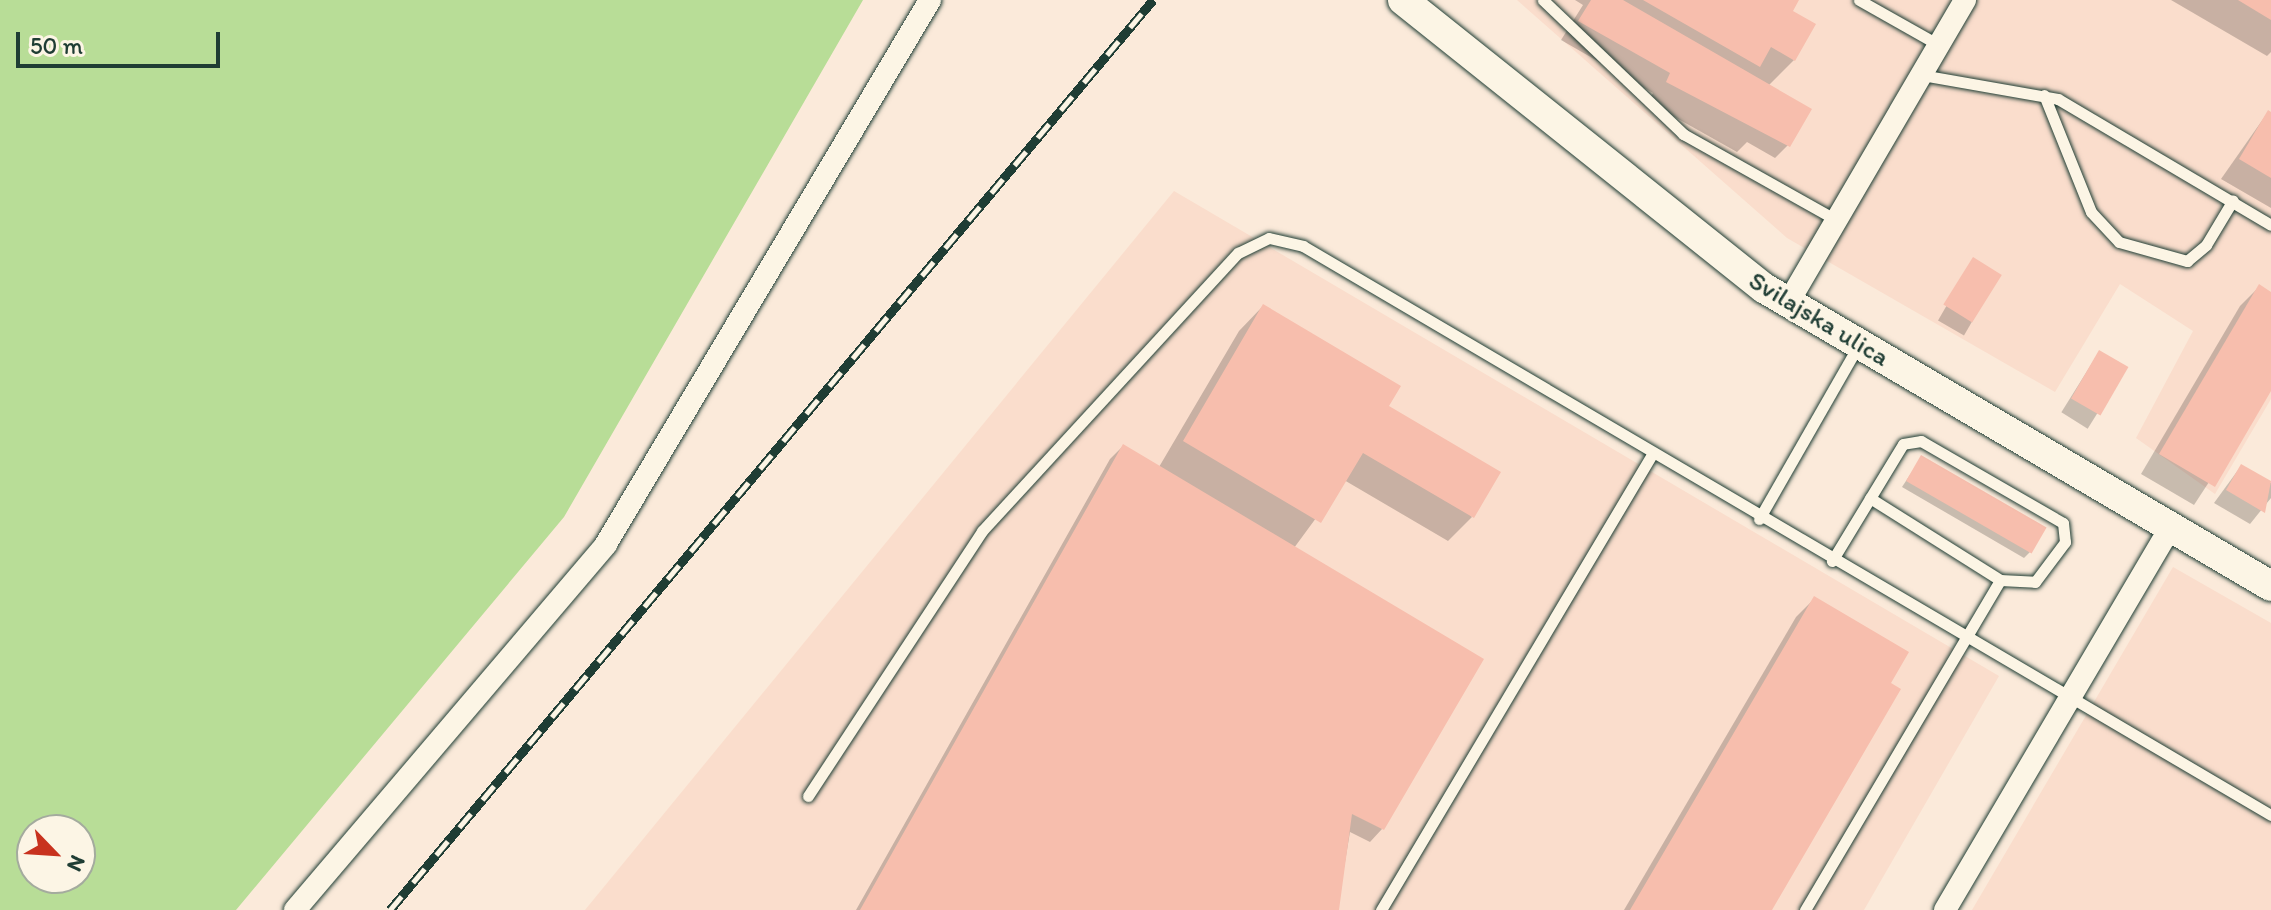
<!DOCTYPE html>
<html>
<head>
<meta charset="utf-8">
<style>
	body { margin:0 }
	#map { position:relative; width:2271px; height:910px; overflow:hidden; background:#fbeada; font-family:Itim,sans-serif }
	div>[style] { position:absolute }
	.built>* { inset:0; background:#faddcc }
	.green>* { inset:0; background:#b8dd97 }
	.shadow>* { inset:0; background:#0003; transform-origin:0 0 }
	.building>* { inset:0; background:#f7bead; transform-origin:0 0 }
	.roads { filter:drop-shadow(0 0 2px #1f3d34) drop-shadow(0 0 2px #1f3d34) }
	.lane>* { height:11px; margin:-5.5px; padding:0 5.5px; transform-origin:5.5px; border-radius:5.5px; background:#fcf5e5 }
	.street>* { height:22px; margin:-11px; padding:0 11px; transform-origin:11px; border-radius:11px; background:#fcf5e5 }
	.secondary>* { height:30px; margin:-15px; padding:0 15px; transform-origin:15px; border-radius:15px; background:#fcf5e5 }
	.rail>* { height:9px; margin-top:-4.5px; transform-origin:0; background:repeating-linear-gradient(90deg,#fcf5e5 0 18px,#1f3d34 0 36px); box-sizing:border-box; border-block:2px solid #1f3d34 }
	span { translate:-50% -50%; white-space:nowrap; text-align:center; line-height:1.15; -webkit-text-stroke:6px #fcf5e5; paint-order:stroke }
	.street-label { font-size:26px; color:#1f3d34 }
	.north { position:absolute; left:16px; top:814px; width:80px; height:80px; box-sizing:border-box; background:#fcf5e5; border:2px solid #a4ab9e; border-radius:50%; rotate:115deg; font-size:22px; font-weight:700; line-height:32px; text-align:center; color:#1f3d34 }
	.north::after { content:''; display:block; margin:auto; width:28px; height:36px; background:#c8321e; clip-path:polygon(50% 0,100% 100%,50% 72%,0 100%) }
	.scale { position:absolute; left:16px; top:32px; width:204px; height:36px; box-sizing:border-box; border:4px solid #1f3d34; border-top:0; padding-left:10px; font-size:24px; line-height:28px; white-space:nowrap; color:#1f3d34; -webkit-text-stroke:6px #fcf5e5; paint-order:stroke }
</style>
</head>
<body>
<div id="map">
	<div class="built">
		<i style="clip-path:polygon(1517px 0,2271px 0,2271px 399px,2215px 494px,2136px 438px,2193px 331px,2120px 284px,2055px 392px,1787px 238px)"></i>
		<i style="clip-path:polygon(1174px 191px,1999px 676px,1864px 910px,585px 910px)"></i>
		<i style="clip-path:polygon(2173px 567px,2271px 623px,2271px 910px,1972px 910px)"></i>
	</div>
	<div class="green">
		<i style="clip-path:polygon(evenodd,0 0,863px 0,564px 517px,236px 910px,0 910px,0 0,32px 830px,80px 830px,80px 878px,32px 878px,32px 830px)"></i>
	</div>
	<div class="shadow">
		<i style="clip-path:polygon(1575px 0,1797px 0,1790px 12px,1794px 60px,1768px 86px,1788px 145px,1775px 158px,1747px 142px,1737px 152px,1648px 102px,1653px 93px,1561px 40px,1583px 5px)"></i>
		<i style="clip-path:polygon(2171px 0,2271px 0,2271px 52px,2267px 56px)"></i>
		<i style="clip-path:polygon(2268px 112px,2271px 114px,2271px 208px,2221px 179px)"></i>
		<i style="left:1973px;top:260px;width:30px;height:70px;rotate:30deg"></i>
		<i style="clip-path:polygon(2259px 287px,2271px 294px,2271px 387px,2194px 505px,2141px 474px,2240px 306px)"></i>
		<i style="clip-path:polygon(1263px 306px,1386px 406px,1472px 517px,1448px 541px,1344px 480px,1294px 548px,1382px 829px,1370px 842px,1350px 832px,1337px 910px,856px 910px,1110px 459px,1123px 446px,1159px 467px,1239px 331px)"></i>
		<i style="left:2099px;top:352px;width:31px;height:71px;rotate:32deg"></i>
		<i style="clip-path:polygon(1921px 458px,2044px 529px,2030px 552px,2024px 558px,1902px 487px)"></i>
		<i style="clip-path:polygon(2241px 466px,2271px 483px,2271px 498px,2250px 524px,2214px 503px)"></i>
		<i style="clip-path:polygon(1815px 598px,1770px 910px,1624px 910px,1796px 617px)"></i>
	</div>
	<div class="building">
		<i style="clip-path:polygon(1591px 0,1623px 0,1812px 109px,1790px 147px,1666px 82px,1670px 73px,1578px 21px)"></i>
		<i style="clip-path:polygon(1643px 0,1799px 0,1793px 11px,1816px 24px,1795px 61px,1771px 47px,1760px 67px)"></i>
		<i style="clip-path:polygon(2238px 0,2271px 0,2271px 20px)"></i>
		<i style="clip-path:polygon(2268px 110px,2271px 112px,2271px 178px,2239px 159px)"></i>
		<i style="left:1973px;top:257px;width:34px;height:56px;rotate:32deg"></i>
		<i style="clip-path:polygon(2259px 284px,2271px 292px,2271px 391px,2215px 487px,2159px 454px)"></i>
		<i style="clip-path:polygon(1263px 304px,1401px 386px,1389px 406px,1501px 472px,1474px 518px,1363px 453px,1321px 523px,1183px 441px)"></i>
		<i style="left:2099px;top:350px;width:34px;height:56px;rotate:30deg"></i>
		<i style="clip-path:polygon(1123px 444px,1484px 659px,1384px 830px,1352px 814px,1339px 910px,860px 910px)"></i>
		<i style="left:1921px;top:455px;width:145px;height:30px;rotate:30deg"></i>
		<i style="clip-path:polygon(2241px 464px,2271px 481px,2265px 513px,2226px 490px)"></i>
		<i style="clip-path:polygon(1814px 596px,1909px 652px,1891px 683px,1901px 689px,1772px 910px,1630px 910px)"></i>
	</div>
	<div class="roads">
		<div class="lane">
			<i style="left:1543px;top:0;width:194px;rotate:43.7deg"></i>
			<i style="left:1683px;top:134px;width:176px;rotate:29.3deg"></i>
			<i style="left:1859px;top:0;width:92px;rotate:29.4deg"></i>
			<i style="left:1922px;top:75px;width:138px;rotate:10deg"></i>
			<i style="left:2058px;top:99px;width:247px;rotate:30.6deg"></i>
			<i style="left:2044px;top:95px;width:126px;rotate:68.1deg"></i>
			<i style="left:2091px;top:212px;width:41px;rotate:47deg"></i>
			<i style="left:2119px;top:242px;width:71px;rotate:15.6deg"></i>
			<i style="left:2187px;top:261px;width:25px;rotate:-40deg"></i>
			<i style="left:2206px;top:245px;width:52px;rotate:-59deg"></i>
			<i style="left:1870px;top:498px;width:154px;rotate:32.2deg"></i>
			<i style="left:1759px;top:519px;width:199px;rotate:-60.2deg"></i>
			<i style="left:808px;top:796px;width:317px;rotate:-56.7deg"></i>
			<i style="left:982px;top:531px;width:378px;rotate:-47.4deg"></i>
			<i style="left:1238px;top:253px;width:34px;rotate:-26deg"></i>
			<i style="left:1269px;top:238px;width:35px;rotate:13deg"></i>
			<i style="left:1303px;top:246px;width:1123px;rotate:30.45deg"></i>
			<i style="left:1381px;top:910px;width:528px;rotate:-59.26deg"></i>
			<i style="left:1805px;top:910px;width:383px;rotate:-59.4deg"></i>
			<i style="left:2000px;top:580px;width:35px;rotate:3deg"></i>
			<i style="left:2035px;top:582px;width:50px;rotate:-53.1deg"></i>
			<i style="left:2065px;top:542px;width:19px;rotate:-96deg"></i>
			<i style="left:2063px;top:523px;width:164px;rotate:-150deg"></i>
			<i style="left:1921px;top:441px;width:18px;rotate:171deg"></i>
			<i style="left:1903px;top:444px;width:137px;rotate:121.3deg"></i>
		</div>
		<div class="street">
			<i style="left:1788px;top:303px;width:351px;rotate:-59.7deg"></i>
			<i style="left:295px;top:910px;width:480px;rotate:-49.6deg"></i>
			<i style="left:606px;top:544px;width:633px;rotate:-59.22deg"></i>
			<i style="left:1945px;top:910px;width:445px;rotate:-59.5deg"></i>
		</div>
		<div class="secondary">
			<i style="left:1403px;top:0;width:462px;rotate:38.6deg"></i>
			<i style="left:1764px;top:288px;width:588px;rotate:30.45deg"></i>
		</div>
	</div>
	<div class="rail">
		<i style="left:390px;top:910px;width:1188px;rotate:-50.02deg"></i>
	</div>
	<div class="street-label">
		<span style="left:1819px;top:319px;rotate:31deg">Svilajska ulica</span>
	</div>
	<div class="north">N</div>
	<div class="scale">50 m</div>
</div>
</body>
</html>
